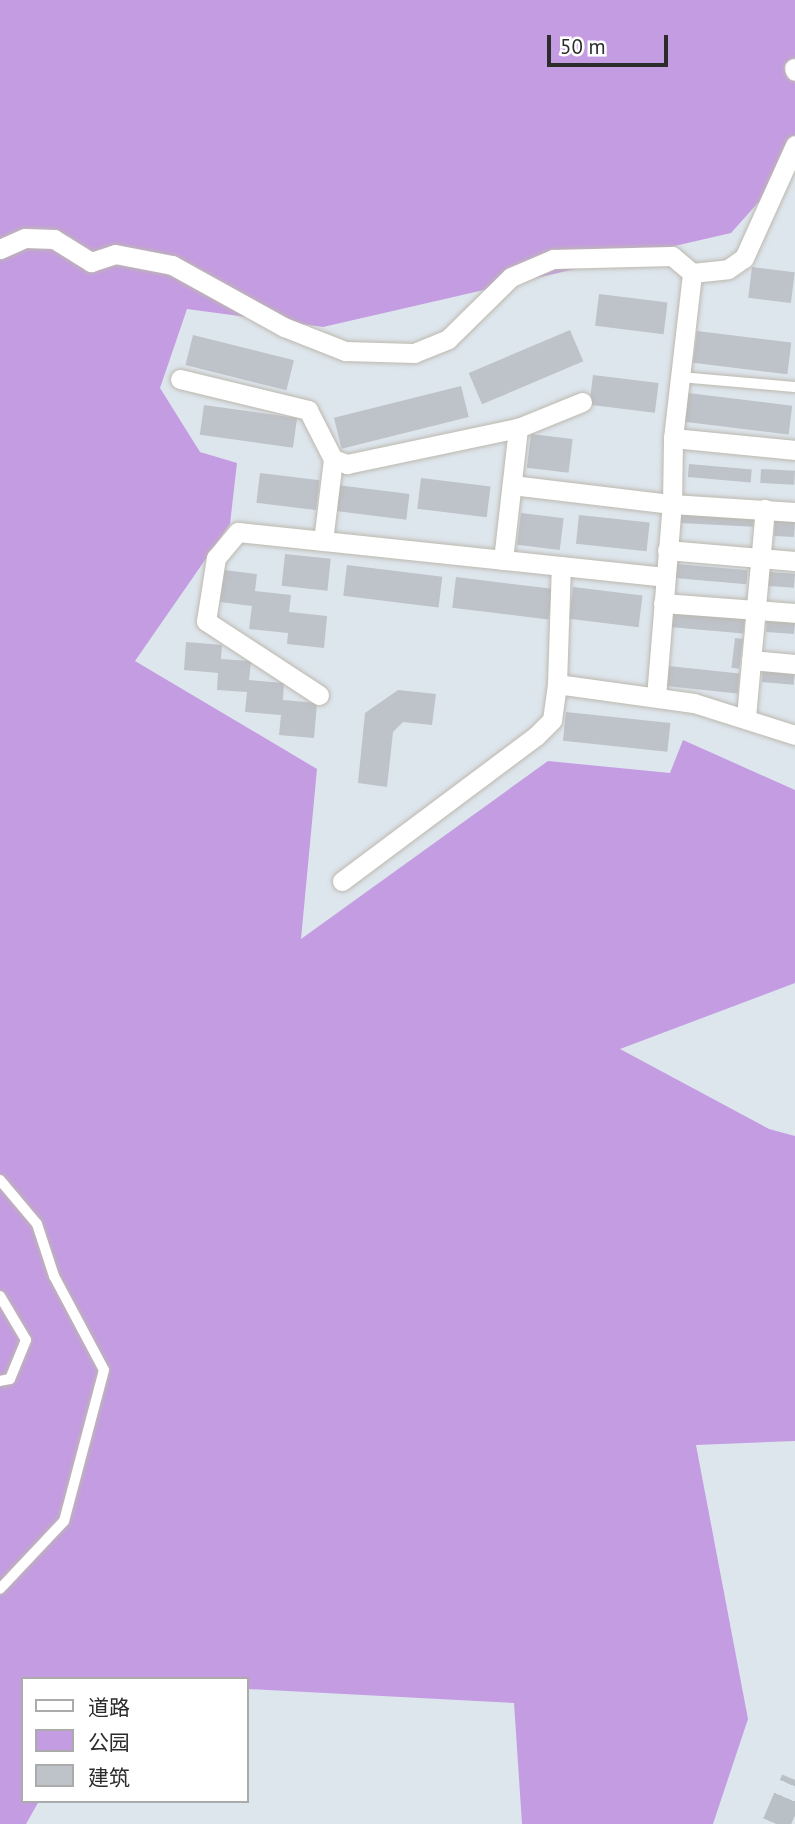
<!DOCTYPE html>
<html>
<head>
<meta charset="utf-8">
<style>
	body { margin:0 }
	#map { position:relative; width:795px; height:1824px; overflow:hidden; background:#dee6ed; font-family:"PT Sans","Noto Sans SC",sans-serif }
	div>[style] { position:absolute }
	.green>* { inset:0; background:#c49ce2 }
	.building>* { inset:0; background:#bec2c9; transform-origin:0 0 }
	.secondary-tunnel>* { height:28px; margin-top:-14px; transform-origin:0; background:repeating-linear-gradient(90deg,#bac1c6 0 28px,transparent 0 42px) }
	.roads { filter:drop-shadow(0 0 2px #bcb8ae) drop-shadow(0 0 2px #bcb8ae) }
	.lane>* { height:10px; margin:-5px; padding:0 5px; transform-origin:5px; border-radius:5px; background:#fff }
	.street>* { height:19px; margin:-9.5px; padding:0 9.5px; transform-origin:9.5px; border-radius:9.5px; background:#fff }
	span { translate:-50% -50%; white-space:nowrap; text-align:center; line-height:1.15; -webkit-text-stroke:7px #fff; paint-order:stroke }
	.legend { position:absolute; left:21px; top:1677px; width:228px; height:126px; box-sizing:border-box; background:#fff; border:2px solid #ababab; margin:0; padding:9px 12px; list-style:none; font-size:21px; color:#2c2c2c }
	.legend li { display:flex; align-items:center; gap:14px; height:35px }
	.legend b { width:35px; border:2px solid #ababab }
	.scale { position:absolute; left:547px; top:35px; width:121px; height:32px; box-sizing:border-box; border:4px solid #2c2c2c; border-top:0; padding-left:9px; font-size:21px; line-height:24px; white-space:nowrap; color:#2c2c2c; -webkit-text-stroke:5px #fff; paint-order:stroke }
</style>
</head>
<body>
<div id="map">
	<div class="green">
		<i style="clip-path:polygon(0 0,795px 0,795px 161px,731px 233px,323px 327px,187px 309px,160px 388px,200px 452px,237px 463px,230px 524px,135px 661px,317px 769px,301px 939px,548px 761px,670px 773px,683px 740px,795px 790px,795px 983px,620px 1049px,769px 1129px,795px 1136px,795px 1441px,696px 1445px,748px 1719px,713px 1824px,522px 1824px,514px 1703px,247px 1689px,247px 1679px,23px 1679px,23px 1801px,39px 1801px,26px 1824px,0 1824px)"></i>
	</div>
	<div class="building">
		<i style="left:752px;top:267px;width:43px;height:31px;rotate:7deg"></i>
		<i style="left:599px;top:294px;width:69px;height:32px;rotate:7deg"></i>
		<i style="left:570px;top:330px;width:34px;height:110px;rotate:67deg"></i>
		<i style="left:697px;top:331px;width:95px;height:32px;rotate:7deg"></i>
		<i style="left:193px;top:335px;width:104px;height:31px;rotate:14deg"></i>
		<i style="left:593px;top:375px;width:66px;height:30px;rotate:7deg"></i>
		<i style="left:461px;top:386px;width:32px;height:131px;rotate:76deg"></i>
		<i style="left:688px;top:393px;width:105px;height:29px;rotate:7deg"></i>
		<i style="left:204px;top:405px;width:94px;height:30px;rotate:8deg"></i>
		<i style="left:531px;top:434px;width:42px;height:34px;rotate:7deg"></i>
		<i style="left:689px;top:464px;width:63px;height:13px;rotate:5deg"></i>
		<i style="left:761px;top:469px;width:34px;height:14px;rotate:3deg"></i>
		<i style="left:260px;top:473px;width:60px;height:30px;rotate:7deg"></i>
		<i style="left:421px;top:478px;width:70px;height:31px;rotate:7deg"></i>
		<i style="left:337px;top:485px;width:73px;height:26px;rotate:7deg"></i>
		<i style="left:680px;top:512px;width:74px;height:11px;rotate:3deg"></i>
		<i style="left:521px;top:513px;width:43px;height:32px;rotate:7deg"></i>
		<i style="left:579px;top:515px;width:71px;height:29px;rotate:6deg"></i>
		<i style="left:775px;top:520px;width:20px;height:16px;rotate:3deg"></i>
		<i style="left:285px;top:554px;width:46px;height:32px;rotate:6deg"></i>
		<i style="left:676px;top:564px;width:72px;height:14px;rotate:5deg"></i>
		<i style="left:347px;top:565px;width:96px;height:31px;rotate:7deg"></i>
		<i style="clip-path:polygon(224px 570px,257px 574px,255px 591px,291px 595px,289px 612px,327px 616px,324px 648px,287px 644px,288px 633px,249px 629px,252px 606px,220px 602px)"></i>
		<i style="left:769px;top:572px;width:26px;height:14px;rotate:4deg"></i>
		<i style="left:456px;top:577px;width:97px;height:31px;rotate:7deg"></i>
		<i style="left:573px;top:587px;width:70px;height:32px;rotate:7deg"></i>
		<i style="left:671px;top:611px;width:74px;height:16px;rotate:5deg"></i>
		<i style="left:767px;top:619px;width:28px;height:13px;rotate:4deg"></i>
		<i style="left:735px;top:638px;width:8px;height:30px;rotate:7deg"></i>
		<i style="clip-path:polygon(186px 642px,222px 645px,221px 659px,251px 661px,249px 680px,284px 683px,283px 700px,317px 703px,314px 738px,279px 735px,281px 715px,245px 712px,247px 692px,217px 690px,218px 673px,184px 670px)"></i>
		<i style="left:668px;top:666px;width:72px;height:20px;rotate:6deg"></i>
		<i style="left:763px;top:668px;width:32px;height:14px;rotate:5deg"></i>
		<i style="clip-path:polygon(398px 690px,436px 694px,432px 725px,403px 722px,393px 732px,387px 787px,358px 783px,365px 713px)"></i>
		<i style="left:566px;top:712px;width:105px;height:29px;rotate:6deg"></i>
	</div>
	<div class="secondary-tunnel">
		<i style="left:776px;top:1824px;width:48px;rotate:-66.6deg"></i>
	</div>
	<div class="roads">
		<div class="lane">
			<i style="left:680px;top:377px;width:115px;rotate:5deg"></i>
			<i style="left:0;top:1180px;width:57px;rotate:49.9deg"></i>
			<i style="left:37px;top:1224px;width:55px;rotate:71.9deg"></i>
			<i style="left:54px;top:1276px;width:106px;rotate:62deg"></i>
			<i style="left:104px;top:1370px;width:156px;rotate:104.8deg"></i>
			<i style="left:64px;top:1521px;width:93px;rotate:133.3deg"></i>
			<i style="left:0;top:1296px;width:51px;rotate:59.4deg"></i>
			<i style="left:26px;top:1340px;width:42px;rotate:112.3deg"></i>
			<i style="left:10px;top:1379px;width:10px;rotate:169deg"></i>
		</div>
		<div class="street">
			<i style="left:794px;top:68px;width:3px;rotate:72deg"></i>
			<i style="left:0;top:249px;width:27px;rotate:-24deg"></i>
			<i style="left:25px;top:238px;width:29px;rotate:2deg"></i>
			<i style="left:54px;top:239px;width:44px;rotate:31.9deg"></i>
			<i style="left:91px;top:262px;width:25px;rotate:-18deg"></i>
			<i style="left:115px;top:254px;width:58px;rotate:10.9deg"></i>
			<i style="left:172px;top:265px;width:128px;rotate:29deg"></i>
			<i style="left:284px;top:327px;width:66px;rotate:21.5deg"></i>
			<i style="left:345px;top:351px;width:69px;rotate:1.7deg"></i>
			<i style="left:414px;top:353px;width:37px;rotate:-22deg"></i>
			<i style="left:448px;top:339px;width:88px;rotate:-44.5deg"></i>
			<i style="left:511px;top:277px;width:46px;rotate:-23.2deg"></i>
			<i style="left:553px;top:259px;width:119px;rotate:-1.4deg"></i>
			<i style="left:672px;top:256px;width:26px;rotate:40deg"></i>
			<i style="left:692px;top:273px;width:36px;rotate:-6deg"></i>
			<i style="left:728px;top:269px;width:19px;rotate:-35deg"></i>
			<i style="left:744px;top:258px;width:124px;rotate:-65.7deg"></i>
			<i style="left:180px;top:379px;width:132px;rotate:13.6deg"></i>
			<i style="left:308px;top:410px;width:55px;rotate:63deg"></i>
			<i style="left:333px;top:459px;width:15px;rotate:20deg"></i>
			<i style="left:347px;top:464px;width:175px;rotate:-11.9deg"></i>
			<i style="left:518px;top:428px;width:69px;rotate:-22.1deg"></i>
			<i style="left:673px;top:438px;width:123px;rotate:5.6deg"></i>
			<i style="left:512px;top:485px;width:161px;rotate:6.8deg"></i>
			<i style="left:672px;top:504px;width:123px;rotate:3.7deg"></i>
			<i style="left:323px;top:541px;width:83px;rotate:-83deg"></i>
			<i style="left:667px;top:550px;width:128px;rotate:4.9deg"></i>
			<i style="left:503px;top:560px;width:133px;rotate:-83.5deg"></i>
			<i style="left:663px;top:603px;width:132px;rotate:4.3deg"></i>
			<i style="left:751px;top:660px;width:44px;rotate:5.2deg"></i>
			<i style="left:557px;top:684px;width:118px;rotate:-88.1deg"></i>
			<i style="left:319px;top:695px;width:135px;rotate:-146.8deg"></i>
			<i style="left:206px;top:621px;width:64px;rotate:-81deg"></i>
			<i style="left:216px;top:558px;width:34px;rotate:-50deg"></i>
			<i style="left:238px;top:532px;width:429px;rotate:6deg"></i>
			<i style="left:656px;top:697px;width:194px;rotate:-85.3deg"></i>
			<i style="left:672px;top:504px;width:66px;rotate:-89.1deg"></i>
			<i style="left:673px;top:438px;width:166px;rotate:-83.4deg"></i>
			<i style="left:746px;top:717px;width:209px;rotate:-84.8deg"></i>
			<i style="left:342px;top:881px;width:242px;rotate:-36.8deg"></i>
			<i style="left:536px;top:736px;width:23px;rotate:-45deg"></i>
			<i style="left:552px;top:720px;width:36px;rotate:-82deg"></i>
			<i style="left:557px;top:684px;width:138px;rotate:7.9deg"></i>
			<i style="left:694px;top:703px;width:106px;rotate:17.6deg"></i>
		</div>
	</div>
	<ul class="legend">
	<li><b style="height:9px;background:#fff"></b>道路</li>
	<li><b style="height:19px;background:#c49ce2"></b>公园</li>
	<li><b style="height:19px;background:#bec2c9"></b>建筑</li>
	</ul>
	<div class="scale">50 m</div>
</div>
</body>
</html>
